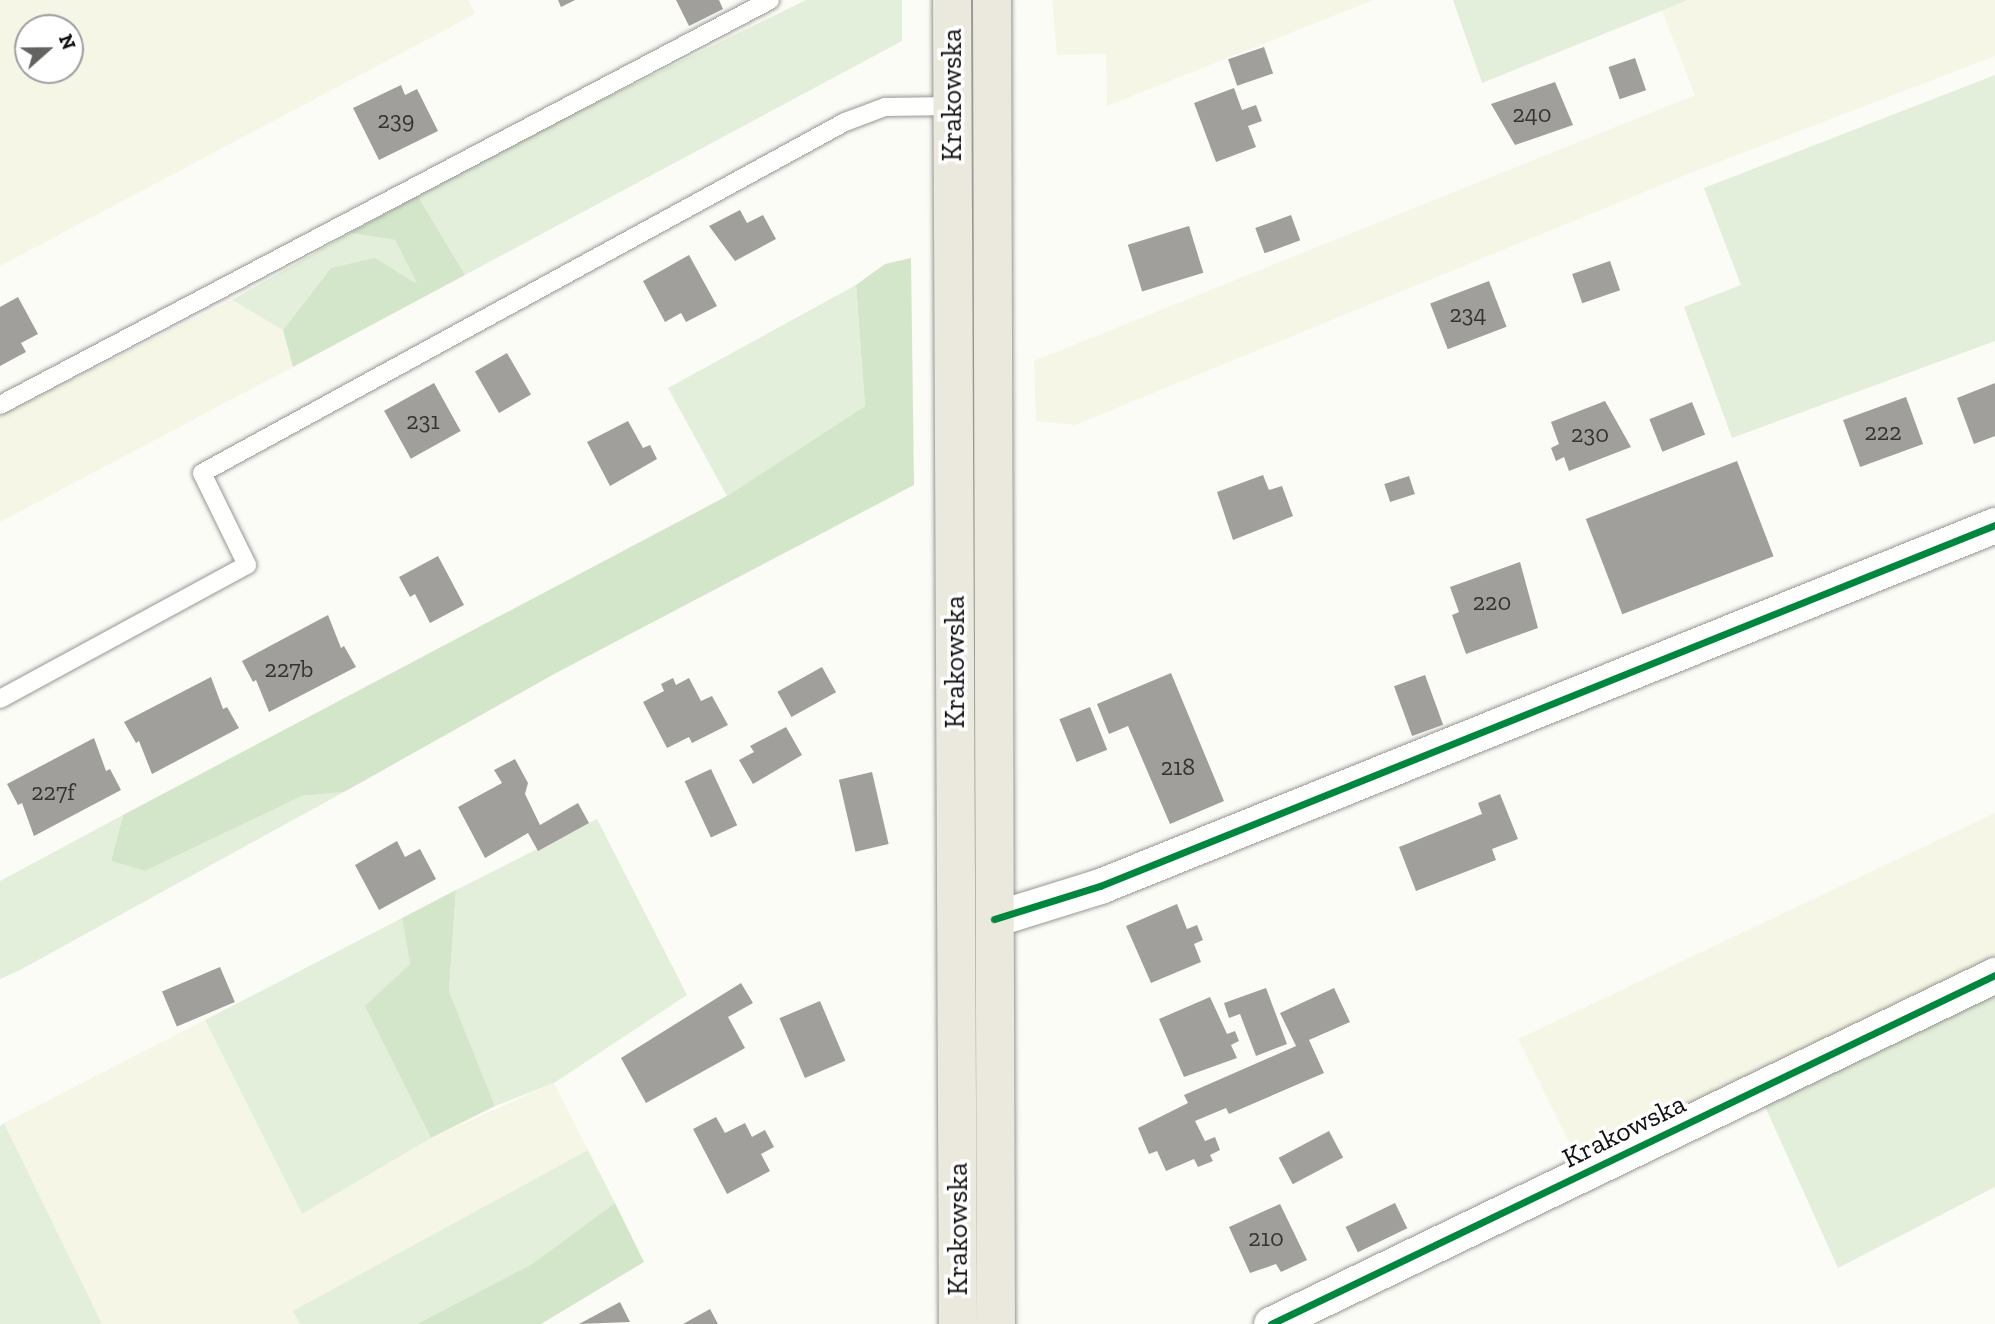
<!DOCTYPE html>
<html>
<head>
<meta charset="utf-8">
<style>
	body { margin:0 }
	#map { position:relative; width:1995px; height:1324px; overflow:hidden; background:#fcfcf7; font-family:"Zilla Slab",serif }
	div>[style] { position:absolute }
	.farmland>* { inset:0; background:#f5f6e5 }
	.green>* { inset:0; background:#e3efda }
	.forest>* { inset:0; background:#d3e6c9 }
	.building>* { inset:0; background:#a09f9c; transform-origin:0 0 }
	.roads { filter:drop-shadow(0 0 2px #969694) drop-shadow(0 0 2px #969694) }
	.lane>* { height:18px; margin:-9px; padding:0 9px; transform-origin:9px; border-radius:9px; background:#fffffe }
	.street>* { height:35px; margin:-17.5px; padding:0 17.5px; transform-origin:17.5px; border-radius:17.5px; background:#fffffe }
	.primary>* { height:38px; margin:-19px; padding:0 19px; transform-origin:19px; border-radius:19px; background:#ebe9dd }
	.cycleway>* { height:7px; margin:-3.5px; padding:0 3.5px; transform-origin:3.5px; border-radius:3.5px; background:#00873e }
	span { translate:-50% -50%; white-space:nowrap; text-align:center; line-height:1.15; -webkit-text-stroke:7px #fff; paint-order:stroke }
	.number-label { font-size:24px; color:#343433 }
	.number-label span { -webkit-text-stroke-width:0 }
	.street-label { font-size:28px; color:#101010 }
	.north { position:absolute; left:14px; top:14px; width:70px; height:70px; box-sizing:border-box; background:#fff; border:2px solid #9f9f9f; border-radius:50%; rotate:69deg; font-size:19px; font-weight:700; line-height:28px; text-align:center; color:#101010 }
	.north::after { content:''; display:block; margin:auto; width:24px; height:32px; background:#636361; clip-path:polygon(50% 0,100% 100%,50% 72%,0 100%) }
</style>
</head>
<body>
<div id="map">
	<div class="farmland">
		<i style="clip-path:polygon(evenodd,0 0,468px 0,475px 14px,0 266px,0 0,28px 28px,70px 28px,70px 70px,28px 70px,28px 28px)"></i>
		<i style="clip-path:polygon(1052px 0,1373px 0,1107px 106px,1106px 54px,1057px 55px)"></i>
		<i style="clip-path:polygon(1688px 0,1995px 0,1995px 56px,1698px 170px,1075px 425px,1036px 421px,1034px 361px,1695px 95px,1662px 11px)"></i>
		<i style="clip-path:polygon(232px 300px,283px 330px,293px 367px,0 522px,0 415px)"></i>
		<i style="clip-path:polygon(1995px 813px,1995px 960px,1579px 1162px,1518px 1039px)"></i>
		<i style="clip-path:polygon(205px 1020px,302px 1214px,431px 1138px,554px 1083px,588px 1150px,294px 1311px,300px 1324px,102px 1324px,4px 1123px)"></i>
	</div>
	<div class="green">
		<i style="clip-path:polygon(806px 0,902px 0,902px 41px,465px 275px,418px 196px,524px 138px)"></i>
		<i style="clip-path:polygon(1453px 0,1688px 0,1482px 83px)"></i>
		<i style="clip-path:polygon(1995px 75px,1995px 341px,1732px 438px,1684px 307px,1741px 285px,1704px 188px)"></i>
		<i style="clip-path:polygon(350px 233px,395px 240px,418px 286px,331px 268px,283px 330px,232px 300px)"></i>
		<i style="clip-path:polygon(856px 285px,865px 406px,727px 496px,668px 388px)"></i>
		<i style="clip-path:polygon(344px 792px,20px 970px,0 979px,0 881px,123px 815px,111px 861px,145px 871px,302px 796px)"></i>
		<i style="clip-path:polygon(597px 819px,687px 995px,554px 1083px,495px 1106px,449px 991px,456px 890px)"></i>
		<i style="clip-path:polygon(402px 918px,410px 964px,366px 1006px,431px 1138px,302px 1214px,205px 1020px)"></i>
		<i style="clip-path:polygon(1995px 992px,1995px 1187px,1838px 1268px,1763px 1102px)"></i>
		<i style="clip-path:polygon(4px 1123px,102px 1324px,0 1324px,0 1126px)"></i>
		<i style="clip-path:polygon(588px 1150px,615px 1203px,532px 1264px,417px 1324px,300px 1324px,293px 1311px)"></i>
	</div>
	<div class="forest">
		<i style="clip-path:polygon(418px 196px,465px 275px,293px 367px,283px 330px,331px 268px,375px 258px,417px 284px,395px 240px,350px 233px)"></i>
		<i style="clip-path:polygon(911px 258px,914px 485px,556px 673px,344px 792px,302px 796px,145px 871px,111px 861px,123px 815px,727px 496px,865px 406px,856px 285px,885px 264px)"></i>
		<i style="clip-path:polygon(456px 890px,449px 991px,495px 1106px,431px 1138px,365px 1006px,410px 964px,402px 918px)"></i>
		<i style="clip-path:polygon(615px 1203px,644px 1262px,541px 1324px,417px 1324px,532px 1264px)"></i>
	</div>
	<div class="building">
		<i style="clip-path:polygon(558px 0,575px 0,561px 7px)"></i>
		<i style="clip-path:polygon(676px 0,719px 0,723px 9px,689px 26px)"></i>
		<i style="left:1264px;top:47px;width:28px;height:38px;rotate:71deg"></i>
		<i style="left:1635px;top:58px;width:34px;height:28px;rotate:71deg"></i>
		<i style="clip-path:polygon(1555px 82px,1573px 125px,1515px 145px,1491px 104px)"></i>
		<i style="clip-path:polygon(401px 85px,405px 95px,417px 89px,438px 131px,379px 160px,353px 108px)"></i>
		<i style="clip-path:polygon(1234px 88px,1242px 110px,1256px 105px,1262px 121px,1248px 126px,1256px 147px,1216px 162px,1194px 103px)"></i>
		<i style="clip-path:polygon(740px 210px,747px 223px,763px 215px,776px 239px,735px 261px,709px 226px)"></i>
		<i style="left:1291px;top:215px;width:27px;height:38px;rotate:70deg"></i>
		<i style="left:1189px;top:226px;width:49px;height:64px;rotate:73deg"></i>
		<i style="clip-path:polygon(689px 255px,717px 306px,686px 322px,681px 313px,665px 322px,643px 281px)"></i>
		<i style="left:1610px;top:261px;width:31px;height:40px;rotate:71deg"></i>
		<i style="left:1489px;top:281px;width:49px;height:63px;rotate:69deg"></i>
		<i style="clip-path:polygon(18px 297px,38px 334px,21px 343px,26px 352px,0 366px,0 307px)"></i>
		<i style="left:507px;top:353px;width:48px;height:37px;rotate:60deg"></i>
		<i style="left:434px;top:383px;width:55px;height:57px;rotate:61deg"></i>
		<i style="clip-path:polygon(1995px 383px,1995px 436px,1974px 444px,1957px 398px)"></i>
		<i style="left:1906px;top:397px;width:50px;height:67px;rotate:70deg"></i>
		<i style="clip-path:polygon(1605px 401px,1631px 447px,1569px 471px,1564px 457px,1556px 461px,1551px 448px,1559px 444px,1551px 422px)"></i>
		<i style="left:1692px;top:402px;width:35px;height:46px;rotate:68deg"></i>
		<i style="clip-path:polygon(628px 421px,643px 448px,650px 445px,657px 459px,610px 486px,587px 442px)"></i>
		<i style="left:1737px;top:461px;width:102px;height:162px;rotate:69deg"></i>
		<i style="clip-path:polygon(1263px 475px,1269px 490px,1282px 486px,1293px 516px,1233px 540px,1217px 492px)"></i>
		<i style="left:1409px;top:476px;width:19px;height:26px;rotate:72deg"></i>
		<i style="clip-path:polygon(438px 556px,464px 605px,430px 623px,415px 594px,410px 597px,399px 577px)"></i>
		<i style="clip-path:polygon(1520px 562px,1538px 628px,1466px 654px,1452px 615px,1459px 612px,1450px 587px)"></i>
		<i style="clip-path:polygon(328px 615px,341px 648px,344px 646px,356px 667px,269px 712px,256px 680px,253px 682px,242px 661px)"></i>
		<i style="left:822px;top:667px;width:29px;height:51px;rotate:61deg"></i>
		<i style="clip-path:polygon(1171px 673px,1224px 801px,1170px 824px,1128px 726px,1109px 734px,1097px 704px)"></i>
		<i style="left:1425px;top:675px;width:53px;height:33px;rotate:70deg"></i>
		<i style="clip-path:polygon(211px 677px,223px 709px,227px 707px,239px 728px,152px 774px,139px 741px,136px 743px,124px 722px)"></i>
		<i style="clip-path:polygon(673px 678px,676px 685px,689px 678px,701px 701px,712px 696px,728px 725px,692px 743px,689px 737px,667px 748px,643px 702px,664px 691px,661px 684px)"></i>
		<i style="left:1090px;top:707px;width:46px;height:33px;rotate:68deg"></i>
		<i style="clip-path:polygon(786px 727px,802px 755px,753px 784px,739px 760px,754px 752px,750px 746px)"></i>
		<i style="clip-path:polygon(94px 738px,106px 771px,110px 769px,121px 790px,34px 836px,22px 803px,18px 805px,7px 784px)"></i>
		<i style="clip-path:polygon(515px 759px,528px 783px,525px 794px,540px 825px,578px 803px,589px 823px,538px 851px,528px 833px,485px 858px,458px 807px,502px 783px,494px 770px)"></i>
		<i style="left:711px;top:769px;width:62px;height:29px;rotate:65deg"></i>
		<i style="left:872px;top:772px;width:74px;height:34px;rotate:77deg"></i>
		<i style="clip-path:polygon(1500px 794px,1518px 839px,1492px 849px,1496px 860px,1416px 891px,1399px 847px,1482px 814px,1478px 803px)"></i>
		<i style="clip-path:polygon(397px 841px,405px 857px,420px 849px,436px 879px,379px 910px,355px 865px)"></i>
		<i style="clip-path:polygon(1177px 904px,1187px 929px,1197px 925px,1203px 940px,1194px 944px,1201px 962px,1151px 983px,1126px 926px)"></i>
		<i style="left:220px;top:967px;width:38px;height:63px;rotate:67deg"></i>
		<i style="clip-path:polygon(741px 983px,753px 1003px,728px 1017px,745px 1048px,646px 1103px,621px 1058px)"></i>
		<i style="clip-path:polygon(1266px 988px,1287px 1044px,1256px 1056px,1240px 1014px,1229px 1018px,1224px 1003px)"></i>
		<i style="clip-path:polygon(1334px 988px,1350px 1022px,1309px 1040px,1324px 1073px,1229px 1114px,1226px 1108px,1195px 1121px,1205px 1141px,1215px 1137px,1220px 1150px,1210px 1155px,1213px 1161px,1198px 1167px,1194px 1159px,1166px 1171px,1157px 1151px,1149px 1154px,1138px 1128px,1188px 1103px,1184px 1095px,1296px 1046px,1280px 1013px)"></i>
		<i style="clip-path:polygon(1210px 997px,1227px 1034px,1235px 1031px,1239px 1041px,1231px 1045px,1237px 1058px,1184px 1077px,1159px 1019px)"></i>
		<i style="left:820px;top:1001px;width:65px;height:44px;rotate:67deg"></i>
		<i style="clip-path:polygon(716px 1117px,725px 1133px,745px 1123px,752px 1137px,765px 1130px,774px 1147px,761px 1154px,770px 1171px,727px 1194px,693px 1129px)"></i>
		<i style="left:1329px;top:1131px;width:30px;height:57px;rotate:62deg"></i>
		<i style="left:1395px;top:1203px;width:28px;height:55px;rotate:64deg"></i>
		<i style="clip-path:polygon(1280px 1204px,1307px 1260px,1281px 1272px,1276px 1264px,1250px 1273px,1229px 1227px)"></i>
		<i style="clip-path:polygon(620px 1302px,630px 1322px,579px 1324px)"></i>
		<i style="clip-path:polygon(710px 1309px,718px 1324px,683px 1324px)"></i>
	</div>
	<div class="roads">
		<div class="lane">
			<i style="left:0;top:405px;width:870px;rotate:-27.74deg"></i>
			<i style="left:0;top:699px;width:281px;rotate:-28.5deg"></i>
			<i style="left:247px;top:565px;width:102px;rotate:-116.1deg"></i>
			<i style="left:202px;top:473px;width:733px;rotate:-28.63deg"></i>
			<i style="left:845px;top:122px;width:43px;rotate:-20.6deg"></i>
			<i style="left:885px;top:107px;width:67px;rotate:-0.9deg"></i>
		</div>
		<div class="street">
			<i style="left:994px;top:919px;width:111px;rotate:-17.3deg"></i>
			<i style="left:1100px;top:886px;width:965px;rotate:-21.97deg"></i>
			<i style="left:1271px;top:1324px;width:804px;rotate:-25.74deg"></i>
		</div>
		<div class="primary">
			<i style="left:952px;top:0;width:1324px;rotate:89.74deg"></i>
			<i style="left:992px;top:0;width:1324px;rotate:89.83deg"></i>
		</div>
	</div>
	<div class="cycleway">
		<i style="left:994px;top:919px;width:111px;rotate:-17.3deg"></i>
		<i style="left:1100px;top:886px;width:965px;rotate:-21.97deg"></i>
		<i style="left:1271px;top:1324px;width:804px;rotate:-25.74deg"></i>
	</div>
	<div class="number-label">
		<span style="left:1532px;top:114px">240</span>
		<span style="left:396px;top:120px">239</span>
		<span style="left:1468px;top:314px">234</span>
		<span style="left:423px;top:421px">231</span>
		<span style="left:1883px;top:432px">222</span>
		<span style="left:1590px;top:434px">230</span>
		<span style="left:1492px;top:602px">220</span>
		<span style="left:289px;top:669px">227b</span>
		<span style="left:1178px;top:767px">218</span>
		<span style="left:53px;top:792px">227f</span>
		<span style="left:1266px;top:1238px">210</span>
	</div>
	<div class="street-label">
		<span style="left:952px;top:95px;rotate:-90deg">Krakowska</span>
		<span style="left:955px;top:662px;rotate:-90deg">Krakowska</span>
		<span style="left:1624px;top:1131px;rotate:-26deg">Krakowska</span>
		<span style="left:958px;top:1229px;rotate:-90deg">Krakowska</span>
	</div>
	<div class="north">N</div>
</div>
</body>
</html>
